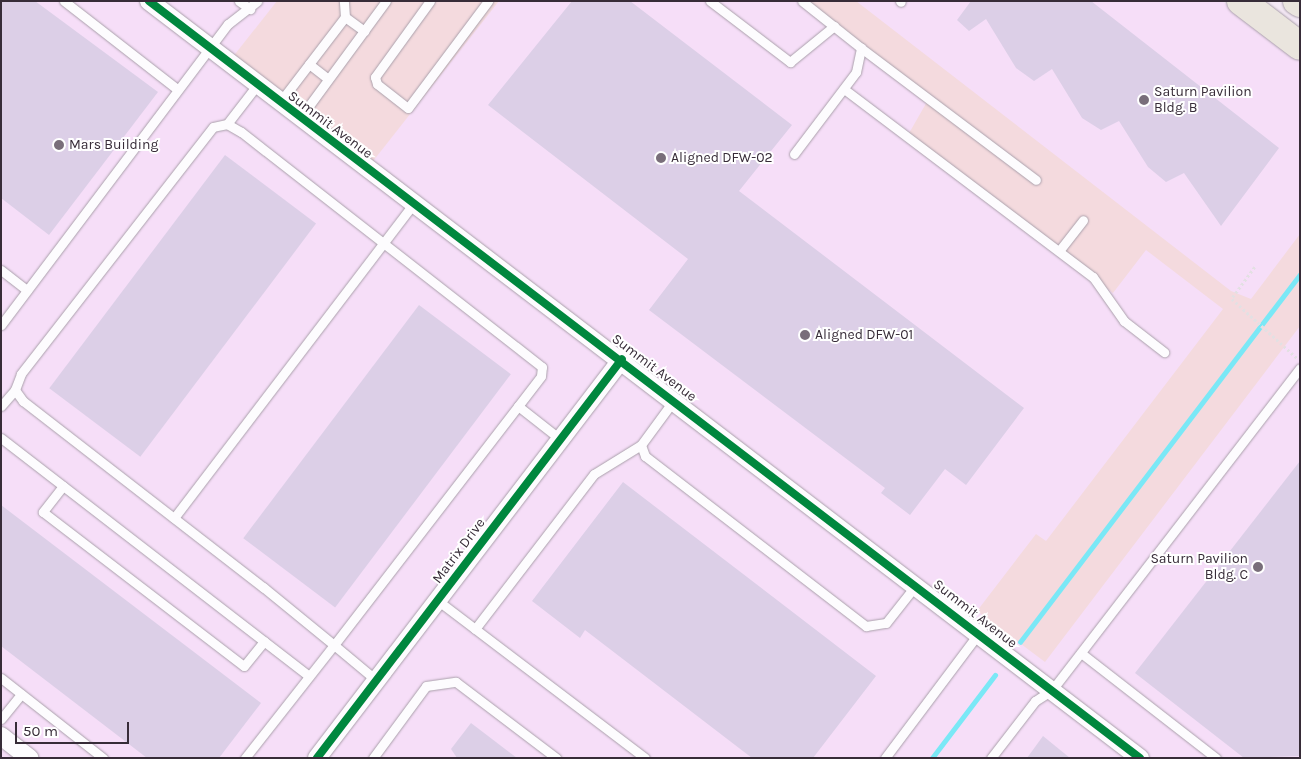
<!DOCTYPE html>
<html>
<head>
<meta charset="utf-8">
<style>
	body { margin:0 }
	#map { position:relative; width:1301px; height:759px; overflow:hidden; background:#f4e8f5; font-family:Karla,sans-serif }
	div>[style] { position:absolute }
	.built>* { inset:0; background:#f6def8 }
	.green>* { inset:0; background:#f4dade }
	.stream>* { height:4.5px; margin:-2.25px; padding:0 2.25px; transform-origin:2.25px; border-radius:2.25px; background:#7ae8f6 }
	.building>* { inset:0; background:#dccfe7; transform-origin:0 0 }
	.path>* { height:2.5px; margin-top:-1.25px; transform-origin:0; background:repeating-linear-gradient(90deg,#e3e0e3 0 2.5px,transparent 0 5px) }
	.roads { filter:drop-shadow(0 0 1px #aaa0ab) drop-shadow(0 0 1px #aaa0ab) }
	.lane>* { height:9px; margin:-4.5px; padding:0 4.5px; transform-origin:4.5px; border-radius:4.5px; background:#fdfcfe }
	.street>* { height:18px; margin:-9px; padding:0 9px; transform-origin:9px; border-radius:9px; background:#fdfcfe }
	.primary>* { height:28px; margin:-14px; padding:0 14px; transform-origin:14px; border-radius:14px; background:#eae5de }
	.cycleway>* { height:8px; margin:-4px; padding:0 4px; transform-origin:4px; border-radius:4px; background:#00873e }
	.dots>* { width:14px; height:14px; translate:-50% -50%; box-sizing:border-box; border:2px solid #fff; border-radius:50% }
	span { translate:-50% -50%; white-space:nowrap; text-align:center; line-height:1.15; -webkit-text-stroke:4px #fff; paint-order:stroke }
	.poi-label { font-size:14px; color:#372c38 }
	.left { translate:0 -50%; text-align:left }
	.right { translate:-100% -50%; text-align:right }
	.street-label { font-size:14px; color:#372c38 }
	.frame { position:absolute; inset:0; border:2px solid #372c38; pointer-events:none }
	.scale { position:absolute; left:15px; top:722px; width:114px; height:22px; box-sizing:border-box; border:2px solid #372c38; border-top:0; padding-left:6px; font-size:15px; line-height:18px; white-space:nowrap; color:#372c38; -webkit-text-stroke:4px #fff; paint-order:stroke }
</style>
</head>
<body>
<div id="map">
	<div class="built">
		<i style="clip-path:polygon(1px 1px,1222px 1px,1300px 61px,1300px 758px,1px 758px)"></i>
	</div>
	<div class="green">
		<i style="clip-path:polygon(277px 1px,499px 1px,370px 165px,232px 58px)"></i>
		<i style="clip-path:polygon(809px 1px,856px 1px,1231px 291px,1251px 299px,1300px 234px,1300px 326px,1045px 662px,977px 611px,1036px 534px,1046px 541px,1223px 309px,1146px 250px,1113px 293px,908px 135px,928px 100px)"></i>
	</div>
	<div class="stream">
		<i style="left:1020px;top:642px;width:462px;rotate:-52.7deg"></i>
		<i style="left:932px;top:758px;width:104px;rotate:-52.8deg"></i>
	</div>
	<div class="building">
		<i style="clip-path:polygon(1px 1px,35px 1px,158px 92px,49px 235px,1px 198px)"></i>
		<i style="clip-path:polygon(572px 1px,630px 1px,792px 125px,739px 191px,1024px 408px,966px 485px,945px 469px,910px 515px,881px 493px,885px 488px,649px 310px,688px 259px,488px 105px)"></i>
		<i style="clip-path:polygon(971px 1px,1091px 1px,1279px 148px,1221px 226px,1184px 173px,1166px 182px,1148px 167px,1119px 121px,1101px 130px,1082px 118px,1052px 69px,1034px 81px,1016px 68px,986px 19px,969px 31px,957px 20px)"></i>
		<i style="left:225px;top:155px;width:114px;height:292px;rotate:37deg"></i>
		<i style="left:419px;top:305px;width:115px;height:292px;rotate:37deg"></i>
		<i style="clip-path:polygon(1300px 461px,1300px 756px,1244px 758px,1135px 673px)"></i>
		<i style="clip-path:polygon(623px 482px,876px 676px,813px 758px,752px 758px,585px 630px,580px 638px,532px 601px)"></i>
		<i style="clip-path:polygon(1px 505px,261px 703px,219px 758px,147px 758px,1px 646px)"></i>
		<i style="clip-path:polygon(471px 723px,517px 758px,457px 758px,451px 749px)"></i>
		<i style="clip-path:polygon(1043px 736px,1070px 758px,1027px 758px)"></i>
	</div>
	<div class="path">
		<i style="left:1255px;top:267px;width:39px;rotate:126deg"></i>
		<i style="left:1232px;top:299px;width:88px;rotate:42.2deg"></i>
	</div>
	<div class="roads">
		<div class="lane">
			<i style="left:64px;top:1px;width:143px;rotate:37.9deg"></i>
			<i style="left:239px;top:1px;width:14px;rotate:36deg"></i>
			<i style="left:430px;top:1px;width:94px;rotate:125.9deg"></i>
			<i style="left:375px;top:77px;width:7px;rotate:74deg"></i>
			<i style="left:377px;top:84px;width:39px;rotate:38deg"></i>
			<i style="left:408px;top:108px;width:134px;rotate:-53.2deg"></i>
			<i style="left:710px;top:1px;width:101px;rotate:37.3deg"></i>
			<i style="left:790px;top:62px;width:57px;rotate:-39.3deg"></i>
			<i style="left:900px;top:1px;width:1px;rotate:45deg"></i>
			<i style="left:345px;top:17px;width:24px;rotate:36deg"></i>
			<i style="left:861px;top:48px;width:219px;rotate:37deg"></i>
			<i style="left:309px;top:64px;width:24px;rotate:38deg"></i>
			<i style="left:844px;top:89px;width:312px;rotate:37.1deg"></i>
			<i style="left:1093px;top:277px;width:54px;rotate:54.8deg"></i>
			<i style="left:1124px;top:321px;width:51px;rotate:37.8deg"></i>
			<i style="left:280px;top:102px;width:107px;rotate:-52.6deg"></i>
			<i style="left:345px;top:17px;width:16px;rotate:-94deg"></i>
			<i style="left:300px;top:118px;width:145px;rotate:-53.7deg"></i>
			<i style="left:227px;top:124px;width:49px;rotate:-52.4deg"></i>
			<i style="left:794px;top:154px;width:103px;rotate:-52.9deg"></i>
			<i style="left:856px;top:72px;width:25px;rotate:-78deg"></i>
			<i style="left:861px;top:48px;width:75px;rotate:-141.5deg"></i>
			<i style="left:1059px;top:251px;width:39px;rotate:-52deg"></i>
			<i style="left:1px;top:270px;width:33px;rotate:38deg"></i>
			<i style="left:1px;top:325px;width:377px;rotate:-53deg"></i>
			<i style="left:228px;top:24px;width:37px;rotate:-38deg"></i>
			<i style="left:674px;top:400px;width:56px;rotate:126.3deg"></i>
			<i style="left:641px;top:445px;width:12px;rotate:70deg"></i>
			<i style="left:645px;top:456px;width:279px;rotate:37.6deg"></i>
			<i style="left:866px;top:626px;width:20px;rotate:-9deg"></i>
			<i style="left:886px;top:623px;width:48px;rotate:-51.7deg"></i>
			<i style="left:1px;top:406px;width:21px;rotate:-49deg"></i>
			<i style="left:518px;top:406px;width:53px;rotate:38.2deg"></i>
			<i style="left:1px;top:438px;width:389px;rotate:37.7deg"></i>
			<i style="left:63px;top:486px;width:33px;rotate:128deg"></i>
			<i style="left:43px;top:512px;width:253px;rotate:37.5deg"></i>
			<i style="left:244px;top:666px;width:32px;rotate:-51deg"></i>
			<i style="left:174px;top:518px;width:395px;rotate:-52.7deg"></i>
			<i style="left:437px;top:600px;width:261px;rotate:37.2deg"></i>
			<i style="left:475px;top:629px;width:195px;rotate:-52.5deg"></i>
			<i style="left:594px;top:474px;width:55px;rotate:-31.7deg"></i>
			<i style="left:1081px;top:653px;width:171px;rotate:37.9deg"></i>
			<i style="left:1px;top:678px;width:130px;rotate:38.1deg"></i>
			<i style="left:1px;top:719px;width:32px;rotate:-51deg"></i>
			<i style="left:245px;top:758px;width:144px;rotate:-51.8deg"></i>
			<i style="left:334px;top:645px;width:339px;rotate:-52.4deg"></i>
			<i style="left:541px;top:376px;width:9px;rotate:-84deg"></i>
			<i style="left:542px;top:367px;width:382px;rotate:-142deg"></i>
			<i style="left:241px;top:132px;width:16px;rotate:-150deg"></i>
			<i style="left:227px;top:124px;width:14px;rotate:168deg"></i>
			<i style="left:213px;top:127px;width:313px;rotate:127.9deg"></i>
			<i style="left:21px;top:374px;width:17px;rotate:111deg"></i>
			<i style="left:15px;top:390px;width:14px;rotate:54deg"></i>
			<i style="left:23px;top:401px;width:304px;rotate:37.8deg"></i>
			<i style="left:263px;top:587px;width:92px;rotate:39.2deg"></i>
			<i style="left:334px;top:645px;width:55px;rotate:39.8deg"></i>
			<i style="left:373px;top:758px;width:89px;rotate:-53.6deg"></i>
			<i style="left:426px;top:686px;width:30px;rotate:-8deg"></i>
			<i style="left:456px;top:682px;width:126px;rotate:37.2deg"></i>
			<i style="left:885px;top:758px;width:156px;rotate:-53.1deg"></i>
			<i style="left:991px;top:758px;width:72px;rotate:-52.3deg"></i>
			<i style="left:1035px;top:701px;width:20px;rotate:-33deg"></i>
			<i style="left:1052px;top:690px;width:406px;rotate:-52.4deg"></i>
		</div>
		<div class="street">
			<i style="left:149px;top:1px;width:1247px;rotate:37.38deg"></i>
			<i style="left:1px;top:736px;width:36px;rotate:38deg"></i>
			<i style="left:317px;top:758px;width:502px;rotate:-52.61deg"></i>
		</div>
		<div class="primary">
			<i style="left:1241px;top:1px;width:74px;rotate:37.3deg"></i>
			<i style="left:1297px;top:1px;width:4px;rotate:34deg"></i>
		</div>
	</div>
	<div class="cycleway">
		<i style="left:149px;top:1px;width:1247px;rotate:37.38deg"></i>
		<i style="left:317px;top:758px;width:502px;rotate:-52.61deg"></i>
	</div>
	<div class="dots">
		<i style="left:1144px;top:100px;background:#796e7a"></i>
		<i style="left:59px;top:145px;background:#796e7a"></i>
		<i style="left:661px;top:158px;background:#796e7a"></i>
		<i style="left:805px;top:335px;background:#796e7a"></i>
		<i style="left:1258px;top:567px;background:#796e7a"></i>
	</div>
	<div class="poi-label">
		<span class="left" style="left:1154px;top:100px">Saturn Pavilion<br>Bldg. B</span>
		<span class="left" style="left:69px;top:145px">Mars Building</span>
		<span class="left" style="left:671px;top:158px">Aligned DFW-02</span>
		<span class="left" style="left:815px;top:335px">Aligned DFW-01</span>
		<span class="right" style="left:1248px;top:567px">Saturn Pavilion<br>Bldg. C</span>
	</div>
	<div class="street-label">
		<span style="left:330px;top:125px;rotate:37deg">Summit Avenue</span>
		<span style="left:654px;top:368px;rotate:37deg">Summit Avenue</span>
		<span style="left:459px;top:551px;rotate:-53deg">Matrix Drive</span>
		<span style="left:975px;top:614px;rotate:38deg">Summit Avenue</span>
	</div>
	<div class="frame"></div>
	<div class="scale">50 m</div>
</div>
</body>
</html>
